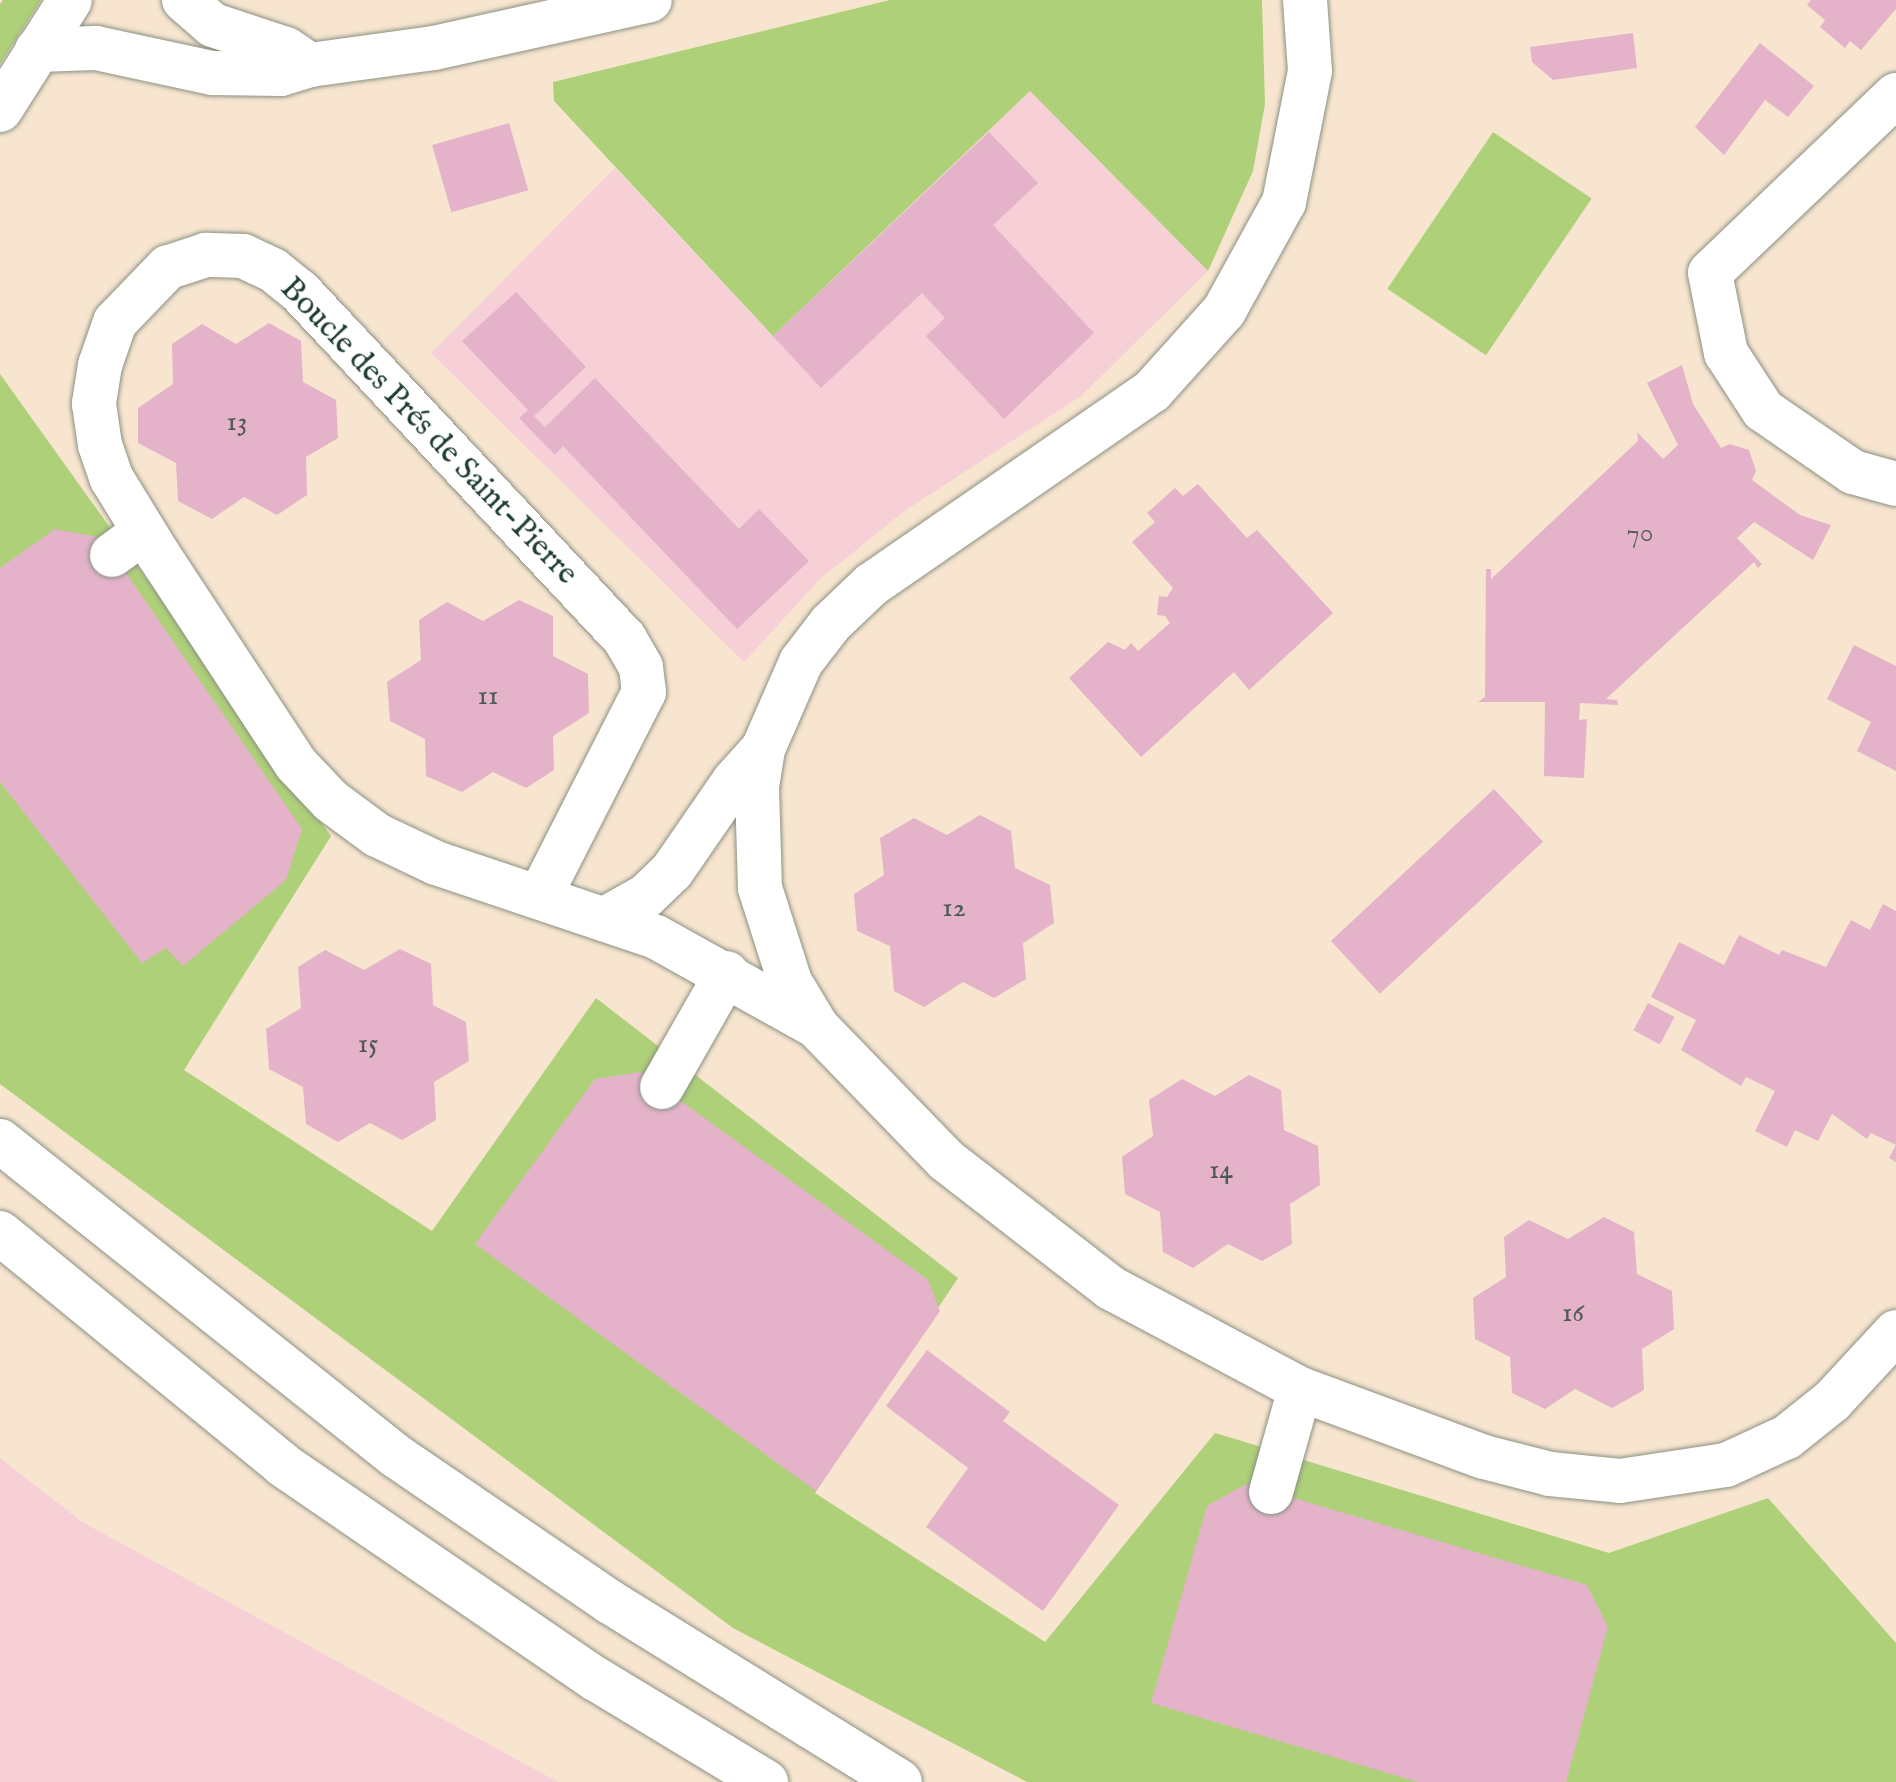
<!DOCTYPE html>
<html>
<head>
<meta charset="utf-8">
<style>
	body { margin:0 }
	#map { position:relative; width:1896px; height:1782px; overflow:hidden; background:#f7e5d0; font-family:"IM FELL English",serif }
	div>[style] { position:absolute }
	.built>* { inset:0; background:#f6cfd7 }
	.green>* { inset:0; background:#aed079; transform-origin:0 0 }
	.building>* { inset:0; background:#e4b3c9; transform-origin:0 0 }
	.roads { filter:drop-shadow(0 0 2px #8b9182) drop-shadow(0 0 2px #8b9182) }
	.minor>* { height:44px; margin:-22px; padding:0 22px; transform-origin:22px; border-radius:22px; background:#fff }
	.major>* { height:44px; margin:-22px; padding:0 22px; transform-origin:22px; border-radius:22px; background:#fff }
	span { translate:-50% -50%; white-space:nowrap; text-align:center; line-height:1.15; -webkit-text-stroke:6px #fff; paint-order:stroke }
	.number-label { font-size:28px; color:#505a59 }
	.number-label span { -webkit-text-stroke-width:0 }
	.street-label { font-size:32px; color:#1f3d34 }
</style>
</head>
<body>
<div id="map">
	<div class="built">
		<i style="clip-path:polygon(1030px 91px,1208px 271px,1081px 396px,903px 512px,820px 579px,744px 662px,431px 353px,615px 168px,773px 336px)"></i>
		<i style="clip-path:polygon(0 1458px,82px 1522px,558px 1782px,0 1782px)"></i>
	</div>
	<div class="green">
		<i style="clip-path:polygon(3px 0,41px 0,0 64px,0 4px)"></i>
		<i style="clip-path:polygon(890px 0,1262px 0,1265px 104px,1253px 171px,1208px 271px,1030px 91px,773px 336px,554px 101px,553px 82px)"></i>
		<i style="left:1493px;top:132px;width:119px;height:189px;rotate:34deg"></i>
		<i style="clip-path:polygon(0 374px,331px 836px,184px 1070px,432px 1231px,596px 998px,958px 1278px,815px 1493px,1045px 1642px,1215px 1433px,1609px 1553px,1768px 1498px,1896px 1643px,1896px 1782px,1027px 1782px,733px 1628px,0 1084px)"></i>
	</div>
	<div class="building">
		<i style="clip-path:polygon(1811px 0,1896px 0,1896px 9px,1861px 50px,1850px 41px,1845px 48px,1820px 27px,1825px 20px,1807px 5px)"></i>
		<i style="clip-path:polygon(1633px 33px,1637px 68px,1553px 80px,1532px 62px,1530px 47px)"></i>
		<i style="clip-path:polygon(1760px 43px,1814px 86px,1788px 117px,1765px 100px,1724px 155px,1695px 127px)"></i>
		<i style="left:509px;top:123px;width:70px;height:80px;rotate:74deg"></i>
		<i style="clip-path:polygon(989px 132px,1038px 183px,993px 225px,1094px 333px,1004px 419px,926px 336px,945px 318px,922px 293px,821px 388px,773px 336px)"></i>
		<i style="clip-path:polygon(516px 292px,586px 367px,534px 416px,545px 427px,595px 378px,739px 529px,759px 509px,809px 561px,737px 629px,563px 446px,555px 455px,519px 418px,528px 410px,462px 341px)"></i>
		<i style="clip-path:polygon(269px 323px,301px 341px,303px 382px,336px 400px,338px 438px,306px 457px,307px 495px,277px 515px,244px 497px,212px 519px,178px 501px,176px 463px,138px 443px,138px 408px,173px 384px,172px 344px,202px 324px,236px 344px)"></i>
		<i style="clip-path:polygon(1682px 365px,1693px 404px,1721px 448px,1730px 444px,1749px 450px,1756px 471px,1752px 480px,1800px 515px,1831px 525px,1813px 560px,1754px 522px,1737px 538px,1762px 564px,1758px 568px,1754px 562px,1606px 699px,1617px 700px,1618px 705px,1580px 703px,1579px 720px,1587px 719px,1584px 778px,1544px 776px,1545px 702px,1478px 702px,1485px 697px,1486px 569px,1491px 569px,1491px 579px,1638px 441px,1637px 432px,1663px 459px,1678px 445px,1647px 383px)"></i>
		<i style="clip-path:polygon(1198px 484px,1247px 538px,1257px 530px,1333px 613px,1249px 690px,1234px 672px,1141px 757px,1069px 678px,1108px 642px,1125px 650px,1131px 643px,1138px 651px,1170px 623px,1165px 616px,1157px 615px,1159px 596px,1167px 597px,1173px 588px,1132px 542px,1155px 522px,1147px 513px,1175px 488px,1183px 496px)"></i>
		<i style="clip-path:polygon(55px 529px,102px 538px,302px 829px,286px 880px,183px 966px,166px 948px,142px 963px,0 782px,0 568px)"></i>
		<i style="clip-path:polygon(519px 600px,553px 616px,553px 656px,588px 674px,589px 713px,553px 736px,554px 770px,526px 788px,493px 772px,462px 792px,426px 776px,425px 739px,390px 721px,387px 682px,421px 660px,419px 620px,447px 602px,483px 621px)"></i>
		<i style="clip-path:polygon(1854px 645px,1896px 666px,1896px 771px,1857px 751px,1871px 722px,1827px 699px)"></i>
		<i style="left:1494px;top:789px;width:72px;height:223px;rotate:47deg"></i>
		<i style="clip-path:polygon(980px 815px,1011px 831px,1015px 868px,1050px 885px,1054px 923px,1023px 943px,1026px 979px,994px 998px,963px 982px,924px 1007px,894px 991px,890px 946px,857px 931px,854px 894px,884px 875px,880px 838px,914px 818px,947px 835px)"></i>
		<i style="clip-path:polygon(1883px 904px,1896px 911px,1896px 1162px,1889px 1158px,1896px 1145px,1871px 1133px,1867px 1139px,1832px 1114px,1818px 1141px,1795px 1130px,1787px 1147px,1755px 1131px,1775px 1091px,1746px 1077px,1741px 1086px,1681px 1050px,1696px 1020px,1651px 997px,1679px 942px,1724px 965px,1739px 935px,1779px 955px,1782px 950px,1826px 967px,1851px 920px,1870px 930px)"></i>
		<i style="clip-path:polygon(400px 949px,431px 964px,433px 1005px,466px 1022px,469px 1061px,434px 1082px,436px 1120px,402px 1140px,370px 1123px,338px 1142px,306px 1124px,303px 1087px,269px 1069px,266px 1029px,301px 1008px,298px 967px,325px 950px,364px 970px)"></i>
		<i style="left:1648px;top:1003px;width:30px;height:31px;rotate:28deg"></i>
		<i style="clip-path:polygon(641px 1072px,928px 1280px,940px 1311px,816px 1491px,475px 1244px,595px 1079px)"></i>
		<i style="clip-path:polygon(1249px 1075px,1281px 1090px,1284px 1130px,1318px 1146px,1320px 1185px,1290px 1204px,1292px 1244px,1262px 1261px,1228px 1244px,1193px 1268px,1163px 1252px,1160px 1212px,1125px 1194px,1122px 1157px,1153px 1136px,1149px 1100px,1182px 1079px,1215px 1096px)"></i>
		<i style="clip-path:polygon(1604px 1217px,1634px 1232px,1637px 1274px,1672px 1291px,1674px 1329px,1642px 1349px,1644px 1390px,1612px 1408px,1575px 1389px,1545px 1409px,1512px 1393px,1510px 1357px,1475px 1339px,1473px 1298px,1506px 1277px,1504px 1237px,1529px 1220px,1568px 1239px)"></i>
		<i style="clip-path:polygon(927px 1350px,1010px 1412px,1003px 1421px,1119px 1505px,1043px 1611px,926px 1527px,968px 1468px,886px 1406px)"></i>
		<i style="clip-path:polygon(1246px 1484px,1587px 1585px,1608px 1627px,1566px 1782px,1418px 1782px,1151px 1703px,1207px 1506px)"></i>
	</div>
	<div class="roads">
		<div class="minor">
			<i style="left:184px;top:0;width:38px;rotate:41deg"></i>
			<i style="left:213px;top:25px;width:77px;rotate:18.2deg"></i>
			<i style="left:286px;top:49px;width:29px;rotate:34deg"></i>
			<i style="left:1305px;top:0;width:71px;rotate:86deg"></i>
			<i style="left:1310px;top:71px;width:134px;rotate:101.2deg"></i>
			<i style="left:1284px;top:202px;width:124px;rotate:118.8deg"></i>
			<i style="left:1224px;top:311px;width:108px;rotate:132deg"></i>
			<i style="left:1152px;top:391px;width:340px;rotate:145.4deg"></i>
			<i style="left:872px;top:584px;width:57px;rotate:136.4deg"></i>
			<i style="left:831px;top:623px;width:49px;rotate:127.6deg"></i>
			<i style="left:801px;top:662px;width:95px;rotate:113.6deg"></i>
			<i style="left:763px;top:749px;width:39px;rotate:99deg"></i>
			<i style="left:757px;top:788px;width:100px;rotate:88.3deg"></i>
			<i style="left:760px;top:888px;width:99px;rotate:72.3deg"></i>
			<i style="left:790px;top:982px;width:52px;rotate:59deg"></i>
			<i style="left:817px;top:1027px;width:185px;rotate:45.9deg"></i>
			<i style="left:946px;top:1160px;width:209px;rotate:37.8deg"></i>
			<i style="left:1111px;top:1288px;width:214px;rotate:28.1deg"></i>
			<i style="left:1300px;top:1389px;width:196px;rotate:20.3deg"></i>
			<i style="left:1484px;top:1457px;width:68px;rotate:14.4deg"></i>
			<i style="left:1550px;top:1474px;width:70px;rotate:5.7deg"></i>
			<i style="left:1620px;top:1481px;width:107px;rotate:-8.6deg"></i>
			<i style="left:1726px;top:1465px;width:67px;rotate:-24.7deg"></i>
			<i style="left:1787px;top:1437px;width:58px;rotate:-38.7deg"></i>
			<i style="left:1832px;top:1401px;width:94px;rotate:-47.2deg"></i>
			<i style="left:37px;top:50px;width:59px;rotate:-1.9deg"></i>
			<i style="left:96px;top:48px;width:120px;rotate:12.1deg"></i>
			<i style="left:213px;top:73px;width:68px;rotate:0.8deg"></i>
			<i style="left:281px;top:74px;width:30px;rotate:-17deg"></i>
			<i style="left:310px;top:65px;width:125px;rotate:-7.8deg"></i>
			<i style="left:434px;top:48px;width:221px;rotate:-12.5deg"></i>
			<i style="left:1896px;top:95px;width:257px;rotate:136.3deg"></i>
			<i style="left:1710px;top:273px;width:82px;rotate:78.7deg"></i>
			<i style="left:1726px;top:353px;width:68px;rotate:57deg"></i>
			<i style="left:1763px;top:410px;width:109px;rotate:34.6deg"></i>
			<i style="left:1853px;top:472px;width:45px;rotate:15.6deg"></i>
			<i style="left:112px;top:555px;width:39px;rotate:-36deg"></i>
			<i style="left:540px;top:896px;width:229px;rotate:-63deg"></i>
			<i style="left:644px;top:692px;width:25px;rotate:-97deg"></i>
			<i style="left:641px;top:667px;width:32px;rotate:-120deg"></i>
			<i style="left:625px;top:639px;width:477px;rotate:-133.1deg"></i>
			<i style="left:299px;top:291px;width:33px;rotate:-141deg"></i>
			<i style="left:273px;top:270px;width:33px;rotate:-155deg"></i>
			<i style="left:243px;top:256px;width:37px;rotate:-178deg"></i>
			<i style="left:206px;top:255px;width:40px;rotate:162deg"></i>
			<i style="left:168px;top:267px;width:76px;rotate:133.9deg"></i>
			<i style="left:115px;top:322px;width:46px;rotate:109.2deg"></i>
			<i style="left:100px;top:365px;width:39px;rotate:99deg"></i>
			<i style="left:94px;top:404px;width:41px;rotate:81.7deg"></i>
			<i style="left:100px;top:445px;width:36px;rotate:71deg"></i>
			<i style="left:112px;top:479px;width:88px;rotate:58.5deg"></i>
			<i style="left:158px;top:554px;width:251px;rotate:56.7deg"></i>
			<i style="left:296px;top:764px;width:51px;rotate:46.6deg"></i>
			<i style="left:331px;top:801px;width:57px;rotate:36.5deg"></i>
			<i style="left:377px;top:835px;width:65px;rotate:25.4deg"></i>
			<i style="left:436px;top:863px;width:232px;rotate:18.6deg"></i>
			<i style="left:656px;top:937px;width:179px;rotate:29.1deg"></i>
			<i style="left:605px;top:919px;width:47px;rotate:-29.3deg"></i>
			<i style="left:646px;top:896px;width:36px;rotate:-44deg"></i>
			<i style="left:672px;top:871px;width:109px;rotate:-55.4deg"></i>
			<i style="left:734px;top:781px;width:43px;rotate:-47.8deg"></i>
			<i style="left:662px;top:1087px;width:131px;rotate:-60.3deg"></i>
			<i style="left:1271px;top:1492px;width:107px;rotate:-74.3deg"></i>
		</div>
		<div class="major">
			<i style="left:0;top:110px;width:130px;rotate:-57.5deg"></i>
			<i style="left:0;top:1141px;width:506px;rotate:38.5deg"></i>
			<i style="left:396px;top:1456px;width:259px;rotate:34.3deg"></i>
			<i style="left:610px;top:1602px;width:341px;rotate:31.8deg"></i>
			<i style="left:0;top:1233px;width:366px;rotate:39.3deg"></i>
			<i style="left:283px;top:1465px;width:379px;rotate:34.4deg"></i>
			<i style="left:596px;top:1679px;width:199px;rotate:31.2deg"></i>
		</div>
	</div>
	<div class="number-label">
		<span style="left:237px;top:423px">13</span>
		<span style="left:1640px;top:534px">70</span>
		<span style="left:488px;top:697px">11</span>
		<span style="left:954px;top:909px">12</span>
		<span style="left:368px;top:1045px">15</span>
		<span style="left:1221px;top:1171px">14</span>
		<span style="left:1573px;top:1314px">16</span>
	</div>
	<div class="street-label">
		<span style="left:428px;top:432px;rotate:46deg">Boucle des Prés de Saint-Pierre</span>
	</div>
</div>
</body>
</html>
